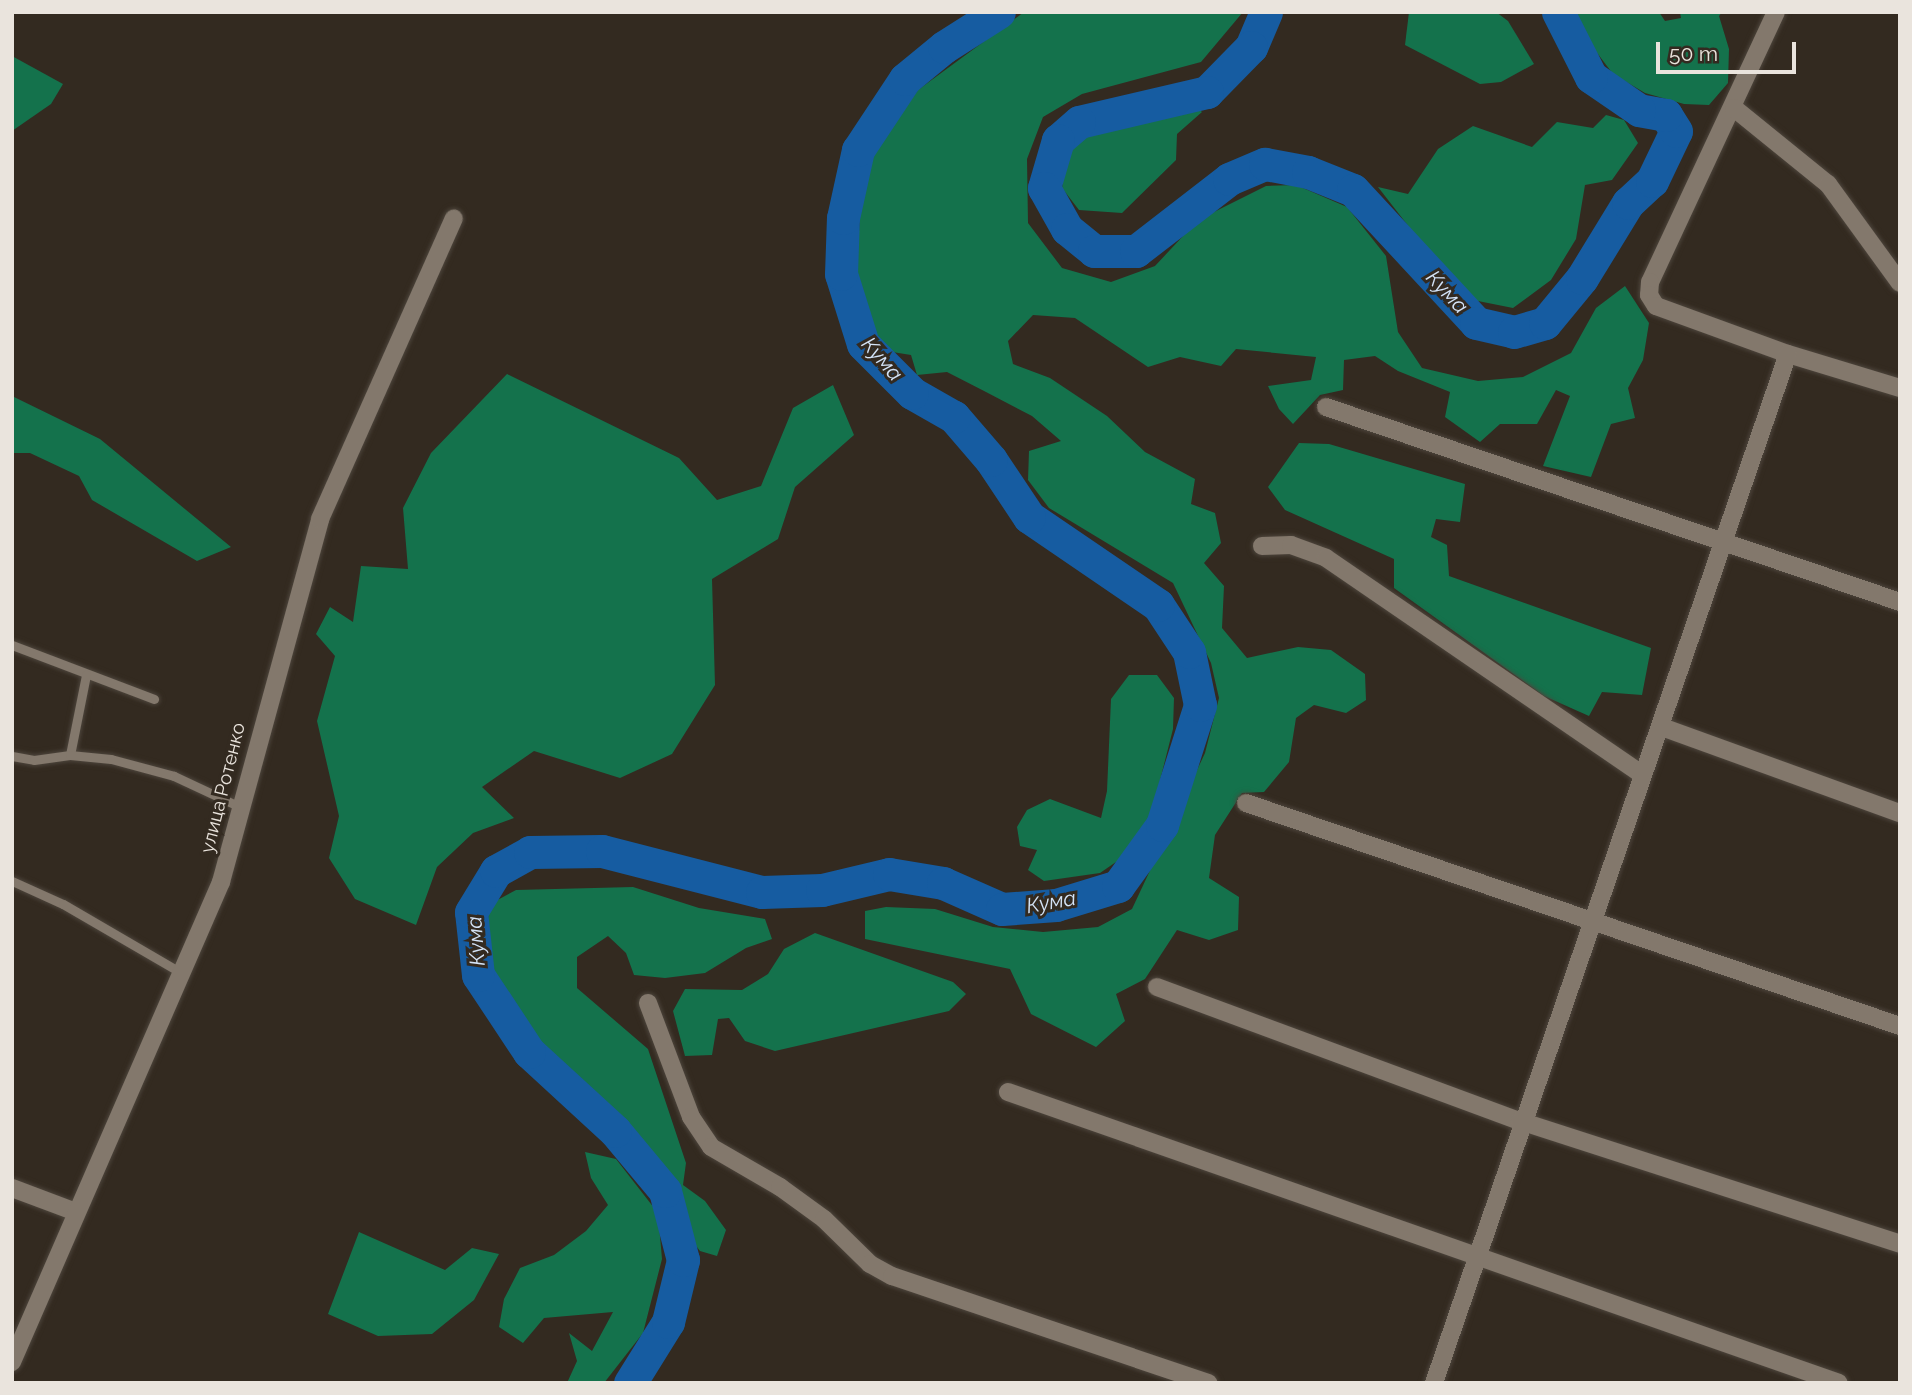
<!DOCTYPE html>
<html>
<head>
<meta charset="utf-8">
<style>
	body { margin:0 }
	#map { position:relative; width:1912px; height:1395px; overflow:hidden; background:#332a20; font-family:Raleway,sans-serif }
	div>[style] { position:absolute }
	.forest>* { inset:0; background:#14724c }
	.river>* { height:33px; margin:-16.5px; padding:0 16.5px; transform-origin:16.5px; border-radius:16.5px; background:#165ca1 }
	.roads { filter:drop-shadow(0 0 2px #4d453c) drop-shadow(0 0 2px #4d453c) }
	.lane>* { height:9px; margin:-4.5px; padding:0 4.5px; transform-origin:4.5px; border-radius:4.5px; background:#83786c }
	.street>* { height:18px; margin:-9px; padding:0 9px; transform-origin:9px; border-radius:9px; background:#83786c }
	span { translate:-50% -50%; white-space:nowrap; text-align:center; line-height:1.15; -webkit-text-stroke:6px #332a20; paint-order:stroke }
	.street-label { font-size:19px; color:#eae4dd }
	.water-label { font-size:21px; color:#d4e4f8; font-style:italic }
	.frame { position:absolute; inset:0; border:14px solid #eae4dd; pointer-events:none }
	.scale { position:absolute; left:1656px; top:42px; width:140px; height:32px; box-sizing:border-box; border:4px solid #eae4dd; border-top:0; padding-left:9px; font-size:21px; line-height:24px; white-space:nowrap; color:#eae4dd; -webkit-text-stroke:5px #332a20; paint-order:stroke }
</style>
</head>
<body>
<div id="map">
	<div class="forest">
		<i style="clip-path:polygon(1024px 12px,1243px 12px,1201px 62px,1082px 94px,1043px 117px,1027px 159px,1028px 223px,1062px 268px,1111px 282px,1155px 266px,1198px 220px,1266px 186px,1296px 185px,1347px 207px,1386px 256px,1398px 332px,1422px 368px,1478px 381px,1523px 377px,1571px 353px,1596px 308px,1625px 286px,1649px 323px,1643px 360px,1628px 388px,1635px 418px,1611px 424px,1591px 477px,1543px 466px,1570px 396px,1556px 390px,1537px 424px,1500px 424px,1480px 442px,1445px 417px,1450px 392px,1398px 371px,1375px 356px,1344px 360px,1343px 390px,1320px 395px,1293px 424px,1279px 409px,1268px 386px,1311px 380px,1316px 357px,1236px 349px,1221px 366px,1180px 357px,1148px 367px,1075px 318px,1033px 315px,1008px 341px,1013px 364px,1050px 378px,1107px 416px,1145px 452px,1195px 479px,1191px 504px,1215px 513px,1221px 543px,1204px 563px,1224px 586px,1222px 628px,1247px 658px,1298px 647px,1331px 650px,1365px 674px,1366px 700px,1346px 713px,1314px 705px,1296px 718px,1289px 762px,1264px 792px,1242px 793px,1215px 835px,1209px 878px,1239px 897px,1238px 930px,1209px 940px,1177px 930px,1145px 979px,1116px 994px,1125px 1021px,1096px 1047px,1031px 1014px,1010px 969px,865px 939px,865px 911px,886px 907px,935px 909px,993px 927px,1043px 932px,1098px 927px,1132px 909px,1205px 753px,1219px 698px,1211px 663px,1173px 583px,1049px 508px,1028px 480px,1029px 451px,1061px 441px,1032px 416px,986px 392px,947px 372px,917px 375px,911px 355px,886px 351px,870px 328px,856px 277px,860px 216px,873px 154px,918px 90px)"></i>
		<i style="clip-path:polygon(1409px 12px,1496px 12px,1508px 21px,1534px 64px,1501px 82px,1480px 84px,1405px 45px)"></i>
		<i style="clip-path:polygon(1574px 12px,1659px 12px,1665px 21px,1681px 18px,1680px 12px,1722px 12px,1719px 16px,1729px 49px,1728px 83px,1709px 105px,1684px 104px,1645px 93px,1613px 74px,1585px 37px)"></i>
		<i style="clip-path:polygon(12px 56px,63px 84px,51px 104px,12px 131px)"></i>
		<i style="clip-path:polygon(1196px 106px,1202px 112px,1177px 134px,1176px 160px,1122px 213px,1079px 210px,1062px 188px,1066px 158px,1083px 130px)"></i>
		<i style="clip-path:polygon(1606px 115px,1624px 120px,1638px 143px,1612px 180px,1585px 185px,1576px 239px,1551px 280px,1513px 308px,1473px 300px,1437px 263px,1378px 187px,1408px 194px,1438px 149px,1473px 126px,1532px 147px,1557px 122px,1593px 128px)"></i>
		<i style="clip-path:polygon(507px 374px,679px 458px,717px 500px,761px 486px,793px 408px,833px 385px,854px 435px,795px 487px,778px 539px,712px 579px,715px 685px,672px 754px,620px 778px,534px 751px,482px 787px,514px 818px,473px 833px,437px 867px,416px 925px,355px 899px,329px 858px,339px 816px,317px 721px,335px 656px,316px 634px,330px 607px,353px 622px,361px 566px,408px 569px,403px 508px,431px 453px)"></i>
		<i style="clip-path:polygon(12px 396px,100px 439px,231px 547px,197px 561px,92px 500px,79px 476px,30px 453px,12px 453px)"></i>
		<i style="clip-path:polygon(1299px 443px,1329px 444px,1465px 484px,1460px 522px,1436px 519px,1431px 537px,1447px 545px,1449px 576px,1651px 648px,1642px 695px,1602px 692px,1589px 716px,1544px 696px,1394px 588px,1394px 559px,1285px 510px,1268px 487px)"></i>
		<i style="clip-path:polygon(1129px 675px,1157px 675px,1174px 698px,1173px 729px,1151px 816px,1129px 853px,1100px 873px,1044px 881px,1028px 870px,1037px 850px,1020px 846px,1017px 827px,1027px 810px,1050px 799px,1101px 818px,1107px 791px,1111px 699px)"></i>
		<i style="clip-path:polygon(633px 887px,699px 908px,765px 919px,772px 939px,746px 948px,705px 973px,665px 978px,634px 975px,626px 953px,608px 936px,577px 957px,577px 988px,648px 1049px,686px 1163px,683px 1185px,705px 1201px,726px 1230px,717px 1256px,700px 1251px,686px 1233px,671px 1185px,638px 1144px,536px 1051px,486px 976px,485px 940px,490px 904px,516px 890px)"></i>
		<i style="clip-path:polygon(815px 933px,953px 982px,966px 994px,949px 1011px,775px 1051px,745px 1041px,729px 1018px,718px 1019px,712px 1055px,685px 1056px,673px 1011px,685px 989px,742px 990px,768px 974px,784px 949px)"></i>
		<i style="clip-path:polygon(585px 1152px,616px 1159px,658px 1213px,662px 1259px,643px 1333px,604px 1383px,567px 1383px,577px 1361px,569px 1333px,592px 1351px,613px 1312px,544px 1318px,523px 1343px,499px 1327px,504px 1299px,520px 1268px,554px 1255px,586px 1231px,608px 1205px,591px 1178px)"></i>
		<i style="clip-path:polygon(359px 1232px,445px 1270px,472px 1248px,499px 1254px,474px 1300px,432px 1334px,378px 1336px,328px 1314px)"></i>
	</div>
	<div class="river">
		<i style="left:1266px;top:12px;width:38px;rotate:113deg"></i>
		<i style="left:1251px;top:47px;width:63px;rotate:134.4deg"></i>
		<i style="left:1207px;top:92px;width:131px;rotate:166.8deg"></i>
		<i style="left:1079px;top:122px;width:28px;rotate:139deg"></i>
		<i style="left:1058px;top:140px;width:50px;rotate:106.3deg"></i>
		<i style="left:1044px;top:188px;width:47px;rotate:60.7deg"></i>
		<i style="left:1067px;top:229px;width:35px;rotate:39deg"></i>
		<i style="left:1094px;top:251px;width:42px"></i>
		<i style="left:1136px;top:251px;width:118px;rotate:-37.7deg"></i>
		<i style="left:1229px;top:179px;width:39px;rotate:-23deg"></i>
		<i style="left:1265px;top:164px;width:44px;rotate:10.5deg"></i>
		<i style="left:1308px;top:172px;width:48px;rotate:21.8deg"></i>
		<i style="left:1353px;top:190px;width:181px;rotate:47.2deg"></i>
		<i style="left:1476px;top:323px;width:39px;rotate:13deg"></i>
		<i style="left:1514px;top:332px;width:32px;rotate:-16deg"></i>
		<i style="left:1545px;top:323px;width:58px;rotate:-50.6deg"></i>
		<i style="left:1582px;top:278px;width:88px;rotate:-58.5deg"></i>
		<i style="left:1628px;top:203px;width:33px;rotate:-43deg"></i>
		<i style="left:1652px;top:181px;width:55px;rotate:-64.4deg"></i>
		<i style="left:1676px;top:131px;width:19px;rotate:-122deg"></i>
		<i style="left:1666px;top:115px;width:27px;rotate:-170deg"></i>
		<i style="left:1639px;top:110px;width:58px;rotate:-145.5deg"></i>
		<i style="left:1591px;top:77px;width:73px;rotate:-116.9deg"></i>
		<i style="left:630px;top:1383px;width:72px;rotate:-58.1deg"></i>
		<i style="left:668px;top:1322px;width:64px;rotate:-76.4deg"></i>
		<i style="left:683px;top:1260px;width:71px;rotate:-104.6deg"></i>
		<i style="left:665px;top:1191px;width:78px;rotate:-129.8deg"></i>
		<i style="left:615px;top:1131px;width:117px;rotate:-137.4deg"></i>
		<i style="left:529px;top:1052px;width:92px;rotate:-123.5deg"></i>
		<i style="left:478px;top:975px;width:63px;rotate:-96.3deg"></i>
		<i style="left:471px;top:912px;width:48px;rotate:-58.6deg"></i>
		<i style="left:496px;top:871px;width:39px;rotate:-29deg"></i>
		<i style="left:530px;top:852px;width:72px;rotate:-0.8deg"></i>
		<i style="left:602px;top:851px;width:165px;rotate:14.4deg"></i>
		<i style="left:762px;top:892px;width:60px;rotate:-1.9deg"></i>
		<i style="left:822px;top:890px;width:69px;rotate:-13.4deg"></i>
		<i style="left:889px;top:874px;width:55px;rotate:9.5deg"></i>
		<i style="left:943px;top:883px;width:64px;rotate:23.8deg"></i>
		<i style="left:1002px;top:909px;width:54px;rotate:-4.2deg"></i>
		<i style="left:1056px;top:905px;width:65px;rotate:-17deg"></i>
		<i style="left:1118px;top:886px;width:75px;rotate:-54.2deg"></i>
		<i style="left:1162px;top:825px;width:126px;rotate:-72.4deg"></i>
		<i style="left:1200px;top:705px;width:54px;rotate:-101.7deg"></i>
		<i style="left:1189px;top:652px;width:56px;rotate:-123.4deg"></i>
		<i style="left:1158px;top:605px;width:156px;rotate:-145.7deg"></i>
		<i style="left:1029px;top:517px;width:69px;rotate:-123.7deg"></i>
		<i style="left:991px;top:460px;width:57px;rotate:-130.7deg"></i>
		<i style="left:954px;top:417px;width:48px;rotate:-150.3deg"></i>
		<i style="left:912px;top:393px;width:69px;rotate:-135deg"></i>
		<i style="left:863px;top:344px;width:73px;rotate:-107.4deg"></i>
		<i style="left:841px;top:274px;width:56px;rotate:-88deg"></i>
		<i style="left:843px;top:218px;width:70px;rotate:-77.6deg"></i>
		<i style="left:858px;top:150px;width:85px;rotate:-56.5deg"></i>
		<i style="left:905px;top:79px;width:50px;rotate:-39.4deg"></i>
		<i style="left:944px;top:47px;width:65px;rotate:-32.5deg"></i>
	</div>
	<div class="roads">
		<div class="lane">
			<i style="left:12px;top:645px;width:152px;rotate:20.8deg"></i>
			<i style="left:70px;top:755px;width:82px;rotate:-78.7deg"></i>
			<i style="left:12px;top:756px;width:22px;rotate:10deg"></i>
			<i style="left:34px;top:760px;width:36px;rotate:-8deg"></i>
			<i style="left:70px;top:755px;width:41px;rotate:5.6deg"></i>
			<i style="left:111px;top:759px;width:65px;rotate:15.1deg"></i>
			<i style="left:174px;top:776px;width:71px;rotate:25.1deg"></i>
			<i style="left:12px;top:881px;width:56px;rotate:24.3deg"></i>
			<i style="left:63px;top:904px;width:135px;rotate:30.2deg"></i>
		</div>
		<div class="street">
			<i style="left:1776px;top:12px;width:298px;rotate:115deg"></i>
			<i style="left:1650px;top:282px;width:13px;rotate:94deg"></i>
			<i style="left:1649px;top:295px;width:13px;rotate:58deg"></i>
			<i style="left:1656px;top:306px;width:140px;rotate:20deg"></i>
			<i style="left:1788px;top:354px;width:117px;rotate:16.9deg"></i>
			<i style="left:1734px;top:108px;width:121px;rotate:39deg"></i>
			<i style="left:1828px;top:184px;width:122px;rotate:54deg"></i>
			<i style="left:1326px;top:407px;width:606px;rotate:18.76deg"></i>
			<i style="left:1262px;top:546px;width:29px;rotate:-2deg"></i>
			<i style="left:1291px;top:545px;width:37px;rotate:20deg"></i>
			<i style="left:1326px;top:558px;width:383px;rotate:34.4deg"></i>
			<i style="left:1662px;top:727px;width:253px;rotate:19.9deg"></i>
			<i style="left:1246px;top:803px;width:691px;rotate:18.83deg"></i>
			<i style="left:1157px;top:987px;width:387px;rotate:20.3deg"></i>
			<i style="left:1520px;top:1121px;width:399px;rotate:17.9deg"></i>
			<i style="left:648px;top:1003px;width:122px;rotate:69.3deg"></i>
			<i style="left:691px;top:1117px;width:36px;rotate:56deg"></i>
			<i style="left:711px;top:1147px;width:80px;rotate:30.1deg"></i>
			<i style="left:780px;top:1187px;width:54px;rotate:36deg"></i>
			<i style="left:824px;top:1219px;width:64px;rotate:44.4deg"></i>
			<i style="left:870px;top:1264px;width:25px;rotate:29deg"></i>
			<i style="left:892px;top:1276px;width:334px;rotate:18.7deg"></i>
			<i style="left:1008px;top:1092px;width:880px;rotate:19.3deg"></i>
			<i style="left:12px;top:1188px;width:68px;rotate:20.6deg"></i>
			<i style="left:12px;top:1362px;width:524px;rotate:-66.47deg"></i>
			<i style="left:221px;top:882px;width:376px;rotate:-74.7deg"></i>
			<i style="left:320px;top:519px;width:329px;rotate:-66deg"></i>
			<i style="left:1434px;top:1383px;width:1088px;rotate:-71.02deg"></i>
		</div>
	</div>
	<div class="street-label">
		<span style="left:223px;top:788px;rotate:-76deg">улица Ротенко</span>
	</div>
	<div class="water-label">
		<span style="left:1447px;top:292px;rotate:47deg">Кума</span>
		<span style="left:882px;top:359px;rotate:49deg">Кума</span>
		<span style="left:1051px;top:902px;rotate:-10deg">Кума</span>
		<span style="left:476px;top:941px;rotate:-94deg">Кума</span>
	</div>
	<div class="frame"></div>
	<div class="scale">50 m</div>
</div>
</body>
</html>
